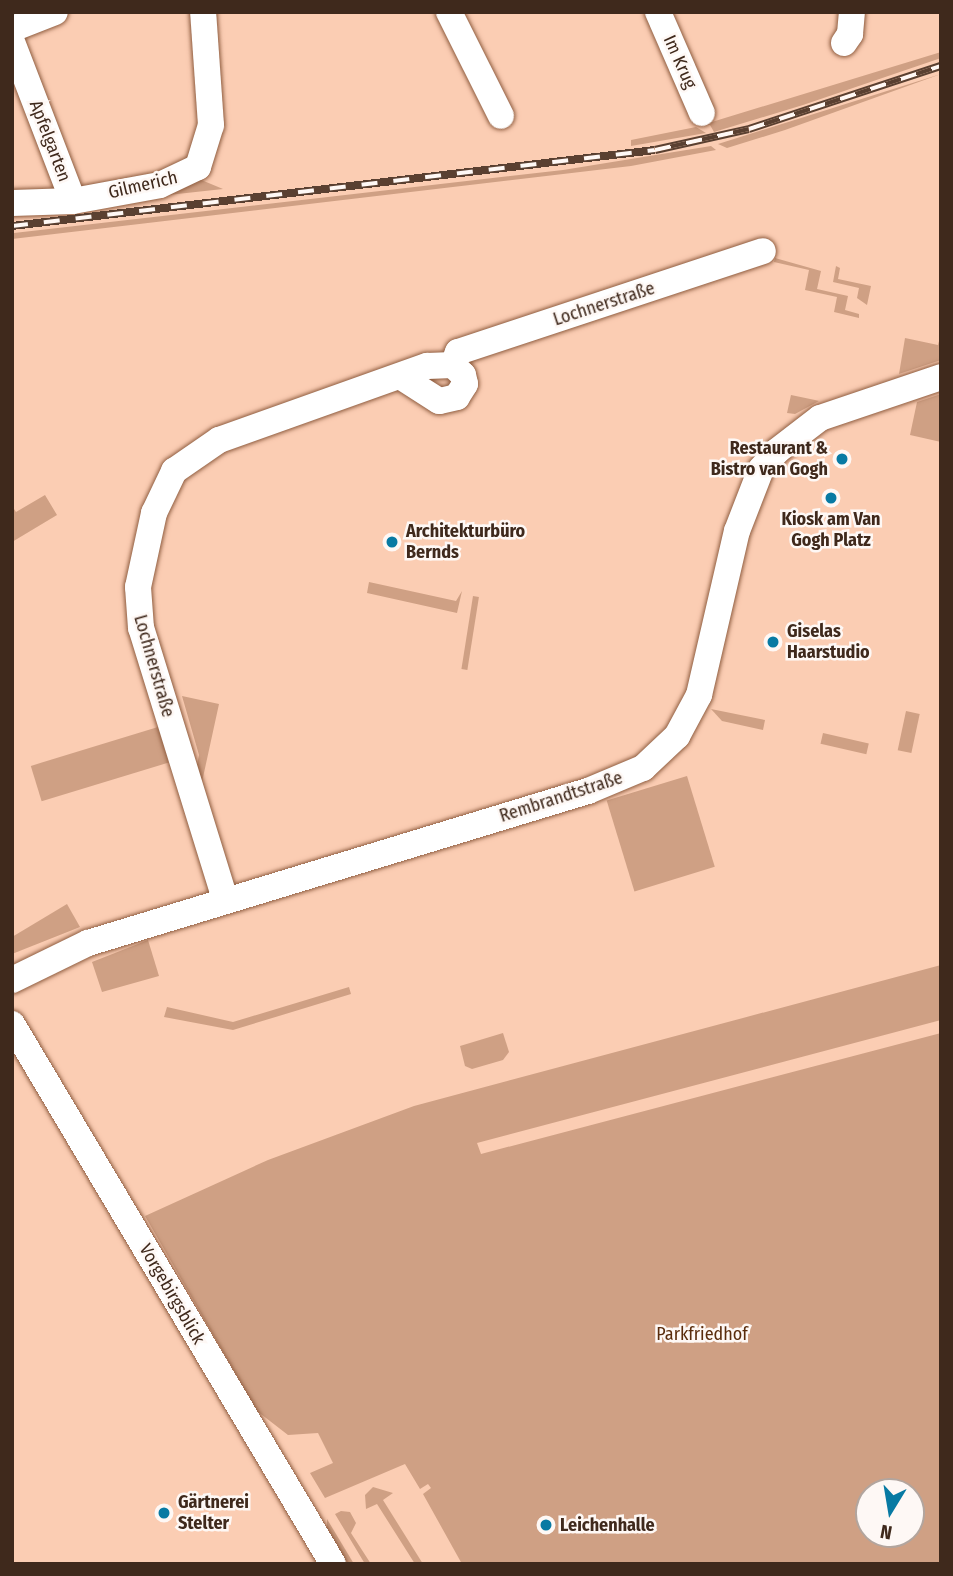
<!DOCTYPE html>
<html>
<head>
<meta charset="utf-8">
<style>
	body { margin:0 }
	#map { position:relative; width:953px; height:1576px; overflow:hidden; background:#fbcdb3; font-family:"Fira Sans Condensed",sans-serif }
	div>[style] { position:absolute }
	.green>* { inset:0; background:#cfa084; transform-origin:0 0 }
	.roads { filter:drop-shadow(0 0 2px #8f5d40) drop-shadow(0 0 2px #8f5d40) }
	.minor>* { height:26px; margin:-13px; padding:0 13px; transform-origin:13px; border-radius:13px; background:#fff }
	.rail>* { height:8px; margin-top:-4px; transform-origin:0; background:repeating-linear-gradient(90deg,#fef8f5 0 16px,#5a4031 0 32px); box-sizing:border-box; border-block:2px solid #5a4031 }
	.dots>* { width:19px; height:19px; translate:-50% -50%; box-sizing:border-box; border:4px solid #fef8f5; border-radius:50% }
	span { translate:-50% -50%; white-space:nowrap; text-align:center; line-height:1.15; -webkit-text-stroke:5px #fef8f5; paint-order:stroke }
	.street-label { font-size:18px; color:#3f291c }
	.poi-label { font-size:18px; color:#3f291c; font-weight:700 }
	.right { translate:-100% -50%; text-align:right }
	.left { translate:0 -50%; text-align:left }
	.park-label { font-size:18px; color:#5a2c0c }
	.frame { position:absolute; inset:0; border:14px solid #3f291c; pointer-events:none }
	.north { position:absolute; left:855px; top:1478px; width:70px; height:70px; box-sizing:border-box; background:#fef8f5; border:2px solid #b2a59e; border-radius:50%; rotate:191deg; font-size:19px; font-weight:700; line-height:28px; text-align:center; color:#3f291c }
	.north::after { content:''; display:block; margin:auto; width:24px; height:32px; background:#087aa3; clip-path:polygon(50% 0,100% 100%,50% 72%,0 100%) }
</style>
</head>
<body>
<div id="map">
	<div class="green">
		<i style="clip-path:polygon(941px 52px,941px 58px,803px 105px,714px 132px,710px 125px,702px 125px)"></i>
		<i style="clip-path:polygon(941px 74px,785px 130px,727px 148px,718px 144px)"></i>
		<i style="clip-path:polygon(696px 127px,706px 133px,631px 146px,631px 140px)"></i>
		<i style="clip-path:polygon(711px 146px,716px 150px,631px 166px,12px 239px,14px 233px,563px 170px)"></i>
		<i style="clip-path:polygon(199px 179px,223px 189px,159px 196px)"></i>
		<i style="clip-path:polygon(775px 258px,821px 271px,817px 289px,848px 296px,845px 310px,859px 314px,859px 318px,834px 312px,837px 297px,805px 290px,809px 270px,774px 262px)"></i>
		<i style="clip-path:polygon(836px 266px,840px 268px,838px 279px,871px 286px,867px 305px,857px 298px,859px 288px,833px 282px)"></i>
		<i style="clip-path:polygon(941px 333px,941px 360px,899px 374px,905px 338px,938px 345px)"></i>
		<i style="clip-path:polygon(941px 394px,941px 442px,910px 435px,917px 402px)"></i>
		<i style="clip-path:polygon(791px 395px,815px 400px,819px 401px,795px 414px,787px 413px)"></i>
		<i style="clip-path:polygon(45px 495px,57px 515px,12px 542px,12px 506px,16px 512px)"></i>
		<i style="clip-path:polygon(369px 582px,456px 601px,462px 591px,457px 613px,367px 593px)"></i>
		<i style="left:473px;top:596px;width:6px;height:74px;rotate:9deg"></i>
		<i style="clip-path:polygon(182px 696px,219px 704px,202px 782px,197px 765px,199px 755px)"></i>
		<i style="clip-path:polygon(711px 709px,765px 720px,763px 730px,722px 721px)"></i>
		<i style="left:906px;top:711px;width:14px;height:40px;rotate:12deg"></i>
		<i style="left:158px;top:727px;width:37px;height:133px;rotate:73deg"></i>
		<i style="left:823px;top:733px;width:47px;height:11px;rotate:13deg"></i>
		<i style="left:687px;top:776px;width:95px;height:84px;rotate:73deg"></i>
		<i style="clip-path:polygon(67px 904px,80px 927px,12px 954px,12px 937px)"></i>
		<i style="clip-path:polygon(148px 940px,159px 976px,102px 992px,92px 962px)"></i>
		<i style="clip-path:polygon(evenodd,941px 965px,941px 1020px,477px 1143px,481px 1154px,941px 1033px,941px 1564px,462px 1564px,423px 1494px,431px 1488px,428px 1484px,420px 1489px,405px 1464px,325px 1498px,310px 1473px,333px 1463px,318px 1433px,288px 1435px,257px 1411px,145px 1216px,268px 1160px,414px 1106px,941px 965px,869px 1492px,911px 1492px,911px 1534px,869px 1534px,869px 1492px)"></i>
		<i style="clip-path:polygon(349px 987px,351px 994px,233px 1030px,164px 1017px,167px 1007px,233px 1022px)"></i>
		<i style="clip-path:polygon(503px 1033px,509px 1052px,503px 1060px,472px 1069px,465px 1066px,460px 1046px)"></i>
		<i style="clip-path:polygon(373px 1487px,393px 1493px,383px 1500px,423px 1564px,415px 1564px,377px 1504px,366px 1509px,365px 1495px)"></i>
		<i style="clip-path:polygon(341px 1511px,350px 1512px,356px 1523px,351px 1533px,371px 1564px,365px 1564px,335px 1514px)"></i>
		<i style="clip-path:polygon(327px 1519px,354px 1564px,346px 1564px,327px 1530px)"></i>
	</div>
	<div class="roads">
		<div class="minor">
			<i style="left:449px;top:12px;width:116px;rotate:63.4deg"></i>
			<i style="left:658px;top:12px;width:110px;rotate:66.5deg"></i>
			<i style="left:12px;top:29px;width:46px;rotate:-21.6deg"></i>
			<i style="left:12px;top:42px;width:170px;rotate:69deg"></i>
			<i style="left:844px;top:43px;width:11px;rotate:-56deg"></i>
			<i style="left:850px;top:34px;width:22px;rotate:-85deg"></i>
			<i style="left:12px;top:203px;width:61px;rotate:-1.9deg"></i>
			<i style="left:73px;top:201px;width:88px;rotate:-10.4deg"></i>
			<i style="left:160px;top:185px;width:42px;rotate:-25.3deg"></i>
			<i style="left:198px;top:167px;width:44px;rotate:-72.8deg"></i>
			<i style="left:211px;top:125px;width:113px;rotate:-94deg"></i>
			<i style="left:453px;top:365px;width:14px;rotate:-69deg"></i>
			<i style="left:458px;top:352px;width:321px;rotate:-18.3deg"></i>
			<i style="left:225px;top:899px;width:284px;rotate:-107.2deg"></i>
			<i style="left:141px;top:628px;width:41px;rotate:-94.2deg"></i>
			<i style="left:138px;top:587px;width:76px;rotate:-77.8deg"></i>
			<i style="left:154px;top:513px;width:47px;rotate:-64.5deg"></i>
			<i style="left:174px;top:471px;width:55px;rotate:-34.6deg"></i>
			<i style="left:219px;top:440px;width:221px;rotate:-19.6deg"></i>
			<i style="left:427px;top:366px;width:26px;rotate:-2deg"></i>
			<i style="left:453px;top:365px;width:14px;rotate:45deg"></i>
			<i style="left:463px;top:375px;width:9px;rotate:77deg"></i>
			<i style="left:465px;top:384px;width:15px;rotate:122deg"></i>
			<i style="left:457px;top:397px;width:18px;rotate:167deg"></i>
			<i style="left:439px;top:401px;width:43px;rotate:-147.4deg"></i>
			<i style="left:12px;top:980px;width:85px;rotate:-26deg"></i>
			<i style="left:88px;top:943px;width:523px;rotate:-16.91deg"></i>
			<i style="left:588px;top:791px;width:60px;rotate:-22.7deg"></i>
			<i style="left:643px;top:768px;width:47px;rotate:-43.3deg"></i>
			<i style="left:677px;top:736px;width:47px;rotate:-61.8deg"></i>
			<i style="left:699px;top:695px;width:168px;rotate:-77deg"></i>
			<i style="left:737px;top:531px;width:66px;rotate:-68.8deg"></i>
			<i style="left:761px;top:469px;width:24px;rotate:-48deg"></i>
			<i style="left:777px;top:451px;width:54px;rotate:-37.5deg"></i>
			<i style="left:820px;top:418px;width:128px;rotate:-18.7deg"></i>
			<i style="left:12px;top:1024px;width:628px;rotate:59.27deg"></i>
		</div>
	</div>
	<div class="rail">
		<i style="left:12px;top:226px;width:647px;rotate:-6.74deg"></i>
		<i style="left:655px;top:150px;width:96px;rotate:-12.6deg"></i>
		<i style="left:749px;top:129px;width:202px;rotate:-18.2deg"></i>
	</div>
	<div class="dots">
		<i style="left:842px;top:459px;background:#087aa3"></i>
		<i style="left:831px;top:498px;background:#087aa3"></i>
		<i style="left:392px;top:542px;background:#087aa3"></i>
		<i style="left:773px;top:642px;background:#087aa3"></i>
		<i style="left:164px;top:1513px;background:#087aa3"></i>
		<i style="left:546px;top:1525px;background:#087aa3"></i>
	</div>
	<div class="street-label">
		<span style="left:680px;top:62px;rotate:66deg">Im Krug</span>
		<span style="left:50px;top:141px;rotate:69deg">Apfelgarten</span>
		<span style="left:143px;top:185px;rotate:-13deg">Gilmerich</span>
		<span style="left:604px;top:304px;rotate:-18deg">Lochnerstraße</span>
		<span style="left:154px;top:666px;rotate:74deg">Lochnerstraße</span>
		<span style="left:561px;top:797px;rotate:-18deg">Rembrandtstraße</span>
		<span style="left:172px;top:1294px;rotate:60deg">Vorgebirgsblick</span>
	</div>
	<div class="poi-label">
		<span class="right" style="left:828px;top:459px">Restaurant &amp;<br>Bistro van Gogh</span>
		<span style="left:831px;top:530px">Kiosk am Van<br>Gogh Platz</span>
		<span class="left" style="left:406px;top:542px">Architekturbüro<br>Bernds</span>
		<span class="left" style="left:787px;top:642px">Giselas<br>Haarstudio</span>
		<span class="left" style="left:178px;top:1513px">Gärtnerei<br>Stelter</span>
		<span class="left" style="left:560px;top:1525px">Leichenhalle</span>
	</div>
	<div class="park-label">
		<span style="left:702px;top:1334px">Parkfriedhof</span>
	</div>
	<div class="frame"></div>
	<div class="north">N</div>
</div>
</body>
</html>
